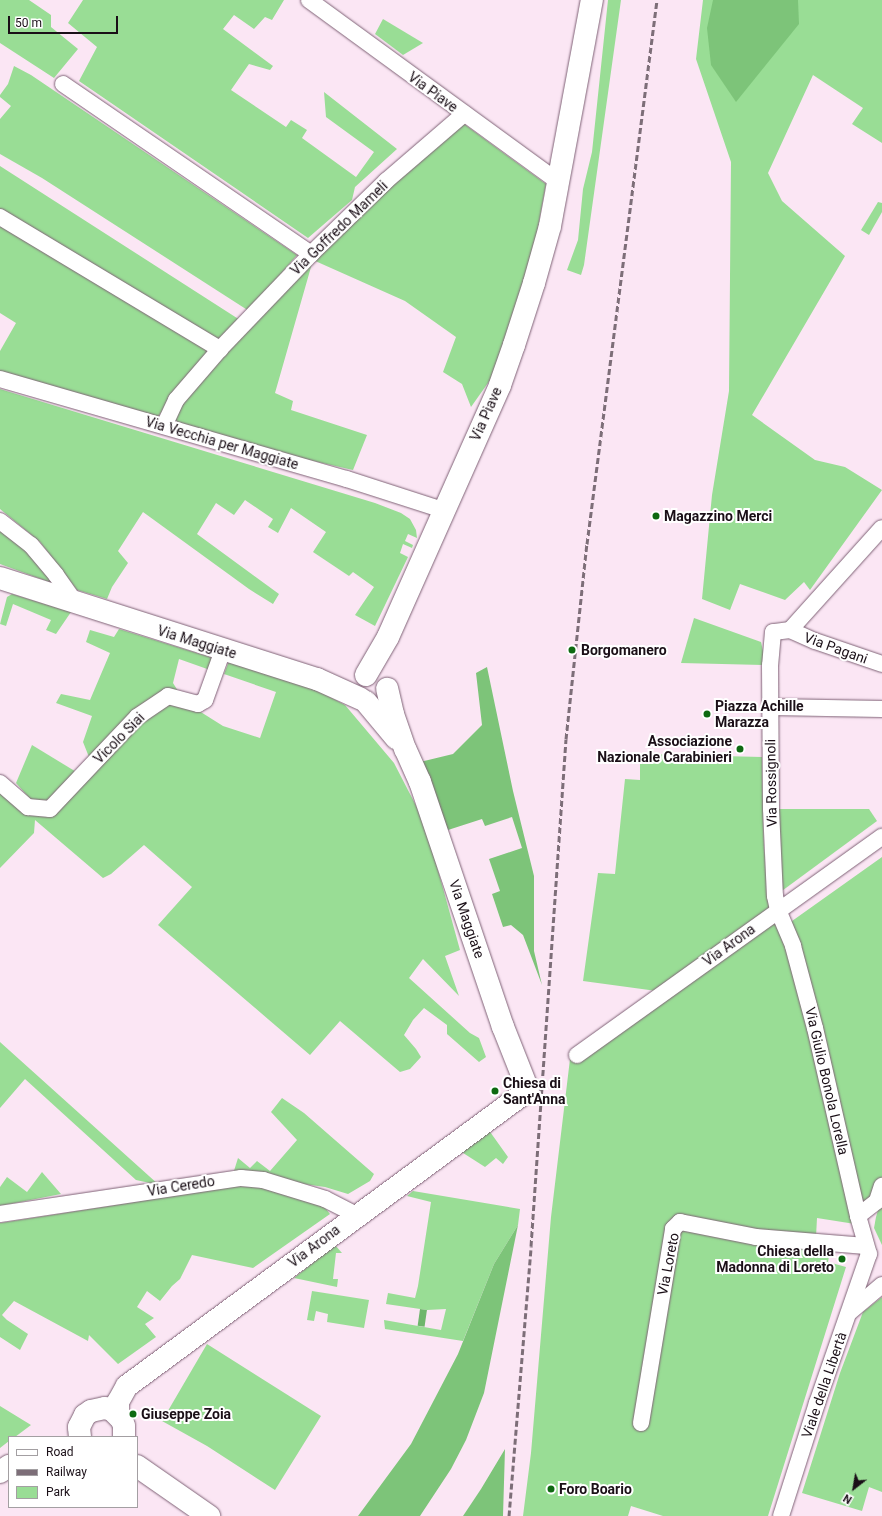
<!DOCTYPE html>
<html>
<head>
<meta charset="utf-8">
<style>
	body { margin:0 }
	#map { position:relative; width:882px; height:1516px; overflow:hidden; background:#fbe6f4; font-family:Roboto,sans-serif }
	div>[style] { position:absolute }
	.green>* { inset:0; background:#99dd95 }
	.forest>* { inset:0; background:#7dc479 }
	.water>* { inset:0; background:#6fb66c; transform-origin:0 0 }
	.roads { filter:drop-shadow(0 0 1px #7f6276) drop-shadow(0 0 1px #7f6276) }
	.minor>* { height:16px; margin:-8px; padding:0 8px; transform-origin:8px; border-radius:8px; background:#fff }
	.secondary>* { height:22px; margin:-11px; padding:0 11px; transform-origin:11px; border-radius:11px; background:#fff }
	.primary>* { height:22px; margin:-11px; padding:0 11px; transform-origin:11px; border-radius:11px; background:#fff }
	.rail>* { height:3px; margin-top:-1.5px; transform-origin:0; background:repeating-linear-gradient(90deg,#7d6e78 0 6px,transparent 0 9px) }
	.dots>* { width:11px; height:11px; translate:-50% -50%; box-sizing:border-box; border:2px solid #fff; border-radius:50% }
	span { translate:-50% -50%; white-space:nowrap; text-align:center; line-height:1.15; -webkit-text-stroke:4px #fff; paint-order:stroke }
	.street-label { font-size:14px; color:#1a0f17 }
	.poi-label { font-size:14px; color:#1a0f17; font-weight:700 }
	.left { translate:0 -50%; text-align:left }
	.right { translate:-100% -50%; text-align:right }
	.legend { position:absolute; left:8px; top:1436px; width:130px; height:72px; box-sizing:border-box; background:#fff; border:1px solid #a39fa2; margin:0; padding:5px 7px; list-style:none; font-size:12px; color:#1a0f17 }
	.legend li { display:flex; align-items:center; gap:8px; height:20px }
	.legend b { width:20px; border:1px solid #a39fa2 }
	.north { position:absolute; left:834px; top:1468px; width:40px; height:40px; -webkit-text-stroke:3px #fff; paint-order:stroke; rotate:211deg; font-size:11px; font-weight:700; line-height:16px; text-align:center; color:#1a0f17 }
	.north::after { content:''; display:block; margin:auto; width:14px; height:18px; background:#1a0f17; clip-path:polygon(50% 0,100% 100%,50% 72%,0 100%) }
	.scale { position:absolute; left:8px; top:16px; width:110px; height:18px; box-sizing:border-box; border:2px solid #1a0f17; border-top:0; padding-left:5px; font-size:12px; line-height:14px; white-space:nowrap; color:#1a0f17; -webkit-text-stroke:3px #fff; paint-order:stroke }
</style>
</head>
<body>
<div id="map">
	<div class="green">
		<i style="clip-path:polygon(0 0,29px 0,51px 15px,51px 27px,78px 49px,54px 78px,0 43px)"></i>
		<i style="clip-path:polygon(83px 0,284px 0,272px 20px,265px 17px,254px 29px,234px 15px,223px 29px,273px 66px,270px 70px,249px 64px,231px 90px,286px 127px,291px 120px,307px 130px,302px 138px,356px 177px,374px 152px,326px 117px,324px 92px,397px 149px,355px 187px,352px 200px,308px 238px,79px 81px,97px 47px,68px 23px)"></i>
		<i style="clip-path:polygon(608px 0,621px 0,584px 265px,581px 275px,567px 270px,578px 240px,583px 189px,592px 152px)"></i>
		<i style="clip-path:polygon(703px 0,882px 0,882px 143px,852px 124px,863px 108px,813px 75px,768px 173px,782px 201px,845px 256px,752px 415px,815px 460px,845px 467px,882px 490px,810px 590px,804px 582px,785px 600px,740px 584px,730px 610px,702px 599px,712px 495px,729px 391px,731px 162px,696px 59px)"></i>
		<i style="clip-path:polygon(383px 19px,423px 43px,403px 55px,375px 34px)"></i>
		<i style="clip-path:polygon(14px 66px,31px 75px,297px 255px,249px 311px,42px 178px,0 154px,0 119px,11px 106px,0 97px,0 95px,8px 84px)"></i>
		<i style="clip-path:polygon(460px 121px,546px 184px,535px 244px,500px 366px,471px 407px,462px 384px,443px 372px,456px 337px,405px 301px,313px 260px,275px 393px,293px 401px,291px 410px,367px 435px,353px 470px,300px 458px,169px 425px,180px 403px,313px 256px)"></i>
		<i style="clip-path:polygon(0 166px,240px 320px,198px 365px,157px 418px,0 375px,0 351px,16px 323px,0 313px)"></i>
		<i style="clip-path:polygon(878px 202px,882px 203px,882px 212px,869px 235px,861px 230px)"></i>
		<i style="clip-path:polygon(0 389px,375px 503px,401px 513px,410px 519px,416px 530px,417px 538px,408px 534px,405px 541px,413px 545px,412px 548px,403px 544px,400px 553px,408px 557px,375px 626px,355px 615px,374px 587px,353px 572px,349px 576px,313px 552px,326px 532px,291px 508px,278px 533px,268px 527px,273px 519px,245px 500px,234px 515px,216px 503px,197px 534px,279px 594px,273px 604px,249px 589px,143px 512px,118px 551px,128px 563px,112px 587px,107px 599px,77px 590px,40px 542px,0 509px)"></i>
		<i style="clip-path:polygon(0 527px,28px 548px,60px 586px,0 564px)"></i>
		<i style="clip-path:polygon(12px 594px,71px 612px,56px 634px,46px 630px,51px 620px,13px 604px,6px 626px,0 624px,7px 597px)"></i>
		<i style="clip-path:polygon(694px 618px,761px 642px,763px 651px,763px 665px,681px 663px)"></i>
		<i style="clip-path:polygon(119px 629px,213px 658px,210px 670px,179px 659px,173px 683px,178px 691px,89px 757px,83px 742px,92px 716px,56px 703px,61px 694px,90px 700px,110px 653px,86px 642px,90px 630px,114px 637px)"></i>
		<i style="clip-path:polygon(229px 661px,319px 691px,345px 705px,394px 763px,425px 823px,460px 950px,445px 956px,459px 996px,423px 959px,409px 978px,470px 1033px,479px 1038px,486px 1057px,479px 1062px,447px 1034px,447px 1025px,424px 1008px,413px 1020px,404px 1035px,416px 1049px,421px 1057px,410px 1069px,400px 1072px,340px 1021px,310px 1055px,158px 925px,192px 887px,144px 845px,111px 874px,103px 878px,35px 820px,34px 833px,0 868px,0 792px,48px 816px,138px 722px,169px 700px,196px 709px,223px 726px,260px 738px,276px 692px,224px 674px)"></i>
		<i style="clip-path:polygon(32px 745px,78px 773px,46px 804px,31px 800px,16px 783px)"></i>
		<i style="clip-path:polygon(640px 754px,762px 757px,764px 845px,770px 916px,785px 926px,882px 857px,882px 1186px,855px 1224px,817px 1218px,816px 1237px,825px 1242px,822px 1253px,829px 1256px,828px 1262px,846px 1267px,768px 1516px,663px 1516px,631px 1506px,628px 1516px,523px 1516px,531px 1453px,551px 1217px,570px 1059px,664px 992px,583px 981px,598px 873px,615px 874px,625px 779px,640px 780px)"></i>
		<i style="clip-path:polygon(771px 809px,869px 809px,877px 821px,775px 896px)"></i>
		<i style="clip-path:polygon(0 1042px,159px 1185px,136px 1180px,25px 1079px,0 1108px)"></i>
		<i style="clip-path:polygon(282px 1098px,304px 1113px,374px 1174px,370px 1181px,348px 1194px,325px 1187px,233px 1174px,238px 1158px,250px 1168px,257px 1161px,270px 1171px,297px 1140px,271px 1112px)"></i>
		<i style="clip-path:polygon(488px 1129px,508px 1157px,503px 1164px,496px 1158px,485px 1167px,460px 1151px)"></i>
		<i style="clip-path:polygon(42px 1172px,61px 1194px,0 1206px,0 1187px,7px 1177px,27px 1192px)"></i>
		<i style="clip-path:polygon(236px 1186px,261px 1187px,322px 1204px,330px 1214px,253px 1268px,192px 1255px,180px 1279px,172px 1286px,160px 1301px,147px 1291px,137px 1307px,154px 1318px,145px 1324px,156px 1337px,118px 1364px,89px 1335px,88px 1341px,14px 1301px,2px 1315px,7px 1320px,28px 1334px,20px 1350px,0 1337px,0 1223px)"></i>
		<i style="clip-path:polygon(413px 1191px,520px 1209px,518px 1225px,494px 1264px,463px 1341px,385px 1329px,384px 1320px,441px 1330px,446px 1309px,427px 1310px,386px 1304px,388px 1293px,415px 1298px,418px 1286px,431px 1202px,407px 1196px)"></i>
		<i style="clip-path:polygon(882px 1197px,882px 1245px,874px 1228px,876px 1217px)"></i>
		<i style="clip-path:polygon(335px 1245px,342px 1253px,336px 1253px,333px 1279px,338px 1279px,337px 1287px,294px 1278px)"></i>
		<i style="clip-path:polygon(312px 1291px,369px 1300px,364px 1328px,327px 1322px,328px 1314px,316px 1311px,314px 1321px,307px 1320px)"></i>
		<i style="clip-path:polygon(882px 1297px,882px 1492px,869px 1487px,862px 1511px,802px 1493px,840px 1373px,863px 1312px)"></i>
		<i style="clip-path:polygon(207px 1344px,321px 1416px,275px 1490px,207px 1446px,162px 1421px)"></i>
		<i style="clip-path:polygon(0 1406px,31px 1425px,15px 1437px,9px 1437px,9px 1441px,0 1448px)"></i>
	</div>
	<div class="forest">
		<i style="clip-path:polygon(713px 0,798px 0,799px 24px,736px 102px,711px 65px,707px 28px)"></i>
		<i style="clip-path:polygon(487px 667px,513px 791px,534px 876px,534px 951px,542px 985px,523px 935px,511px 925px,503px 927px,492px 894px,500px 891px,489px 859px,522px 848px,512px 817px,485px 826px,482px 819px,448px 830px,420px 762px,453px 754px,482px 725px,476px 673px)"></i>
		<i style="clip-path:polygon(518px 1225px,484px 1393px,466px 1440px,451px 1469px,420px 1516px,358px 1516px,411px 1444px,458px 1354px,494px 1264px)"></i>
		<i style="clip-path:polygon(505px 1449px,503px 1516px,463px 1516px,481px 1489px)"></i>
	</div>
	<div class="water">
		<i style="left:420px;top:1309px;width:7px;height:17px;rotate:8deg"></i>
	</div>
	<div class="roads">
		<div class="minor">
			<i style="left:309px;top:0;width:309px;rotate:36.1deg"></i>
			<i style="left:63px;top:84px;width:301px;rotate:34.4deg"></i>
			<i style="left:0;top:217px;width:257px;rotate:31deg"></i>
			<i style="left:0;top:379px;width:361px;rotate:16.1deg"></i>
			<i style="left:347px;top:479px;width:101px;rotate:17.9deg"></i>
			<i style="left:164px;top:426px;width:29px;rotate:-65deg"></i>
			<i style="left:176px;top:400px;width:67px;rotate:-49.2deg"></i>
			<i style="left:220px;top:349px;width:132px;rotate:-46.2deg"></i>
			<i style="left:311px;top:254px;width:105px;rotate:-44.2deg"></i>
			<i style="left:386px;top:181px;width:103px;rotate:-40.7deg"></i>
			<i style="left:0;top:521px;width:39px;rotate:38deg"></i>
			<i style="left:31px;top:545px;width:39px;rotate:50deg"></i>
			<i style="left:56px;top:575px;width:35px;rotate:55deg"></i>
			<i style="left:790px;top:630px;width:17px;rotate:173deg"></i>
			<i style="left:773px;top:632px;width:33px;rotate:95deg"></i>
			<i style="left:770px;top:665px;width:144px;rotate:89.6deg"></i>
			<i style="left:771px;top:809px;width:87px;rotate:87.4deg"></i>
			<i style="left:775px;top:896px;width:14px;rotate:78deg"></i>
			<i style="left:778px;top:910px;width:39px;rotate:67deg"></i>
			<i style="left:793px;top:946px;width:85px;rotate:75deg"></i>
			<i style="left:815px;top:1028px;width:193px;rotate:77.1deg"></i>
			<i style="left:858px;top:1216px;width:40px;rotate:74deg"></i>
			<i style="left:790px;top:630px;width:137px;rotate:-48deg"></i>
			<i style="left:790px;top:630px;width:27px;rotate:24deg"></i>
			<i style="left:815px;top:641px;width:71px;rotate:18.9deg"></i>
			<i style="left:771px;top:707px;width:111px;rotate:1deg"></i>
			<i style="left:0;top:783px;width:37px;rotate:41deg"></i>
			<i style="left:28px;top:807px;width:22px;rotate:5deg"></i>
			<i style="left:50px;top:809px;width:127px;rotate:-46.6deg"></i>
			<i style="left:137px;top:717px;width:37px;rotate:-34deg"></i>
			<i style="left:168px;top:696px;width:31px;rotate:15deg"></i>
			<i style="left:198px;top:704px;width:8px;rotate:-30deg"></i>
			<i style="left:205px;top:700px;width:53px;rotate:-70.2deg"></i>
			<i style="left:577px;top:1055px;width:375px;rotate:-35.6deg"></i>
			<i style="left:0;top:1214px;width:244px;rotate:-8.5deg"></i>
			<i style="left:241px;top:1178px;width:22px;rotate:5deg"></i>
			<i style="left:263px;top:1180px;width:65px;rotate:17deg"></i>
			<i style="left:325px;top:1199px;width:35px;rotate:27deg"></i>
			<i style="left:858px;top:1216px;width:24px;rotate:-38deg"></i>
			<i style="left:877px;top:1201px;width:16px;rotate:-72deg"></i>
			<i style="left:850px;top:1312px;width:42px;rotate:-40.2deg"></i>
			<i style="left:641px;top:1423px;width:197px;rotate:-80.6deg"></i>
			<i style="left:673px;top:1229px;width:10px;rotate:-45deg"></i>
			<i style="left:680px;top:1222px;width:77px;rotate:11.2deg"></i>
			<i style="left:756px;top:1237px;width:110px;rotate:4.7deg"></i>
			<i style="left:781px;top:1516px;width:119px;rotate:-72.3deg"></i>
			<i style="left:817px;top:1403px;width:158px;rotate:-70.8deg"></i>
		</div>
		<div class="secondary">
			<i style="left:137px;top:1466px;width:88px;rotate:34.8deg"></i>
		</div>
		<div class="primary">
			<i style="left:0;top:578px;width:333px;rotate:17.7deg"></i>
			<i style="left:317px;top:679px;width:48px;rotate:24.4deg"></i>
			<i style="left:366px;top:675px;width:44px;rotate:-59.9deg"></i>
			<i style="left:388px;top:637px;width:276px;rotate:-66deg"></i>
			<i style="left:500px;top:385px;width:42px;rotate:-70.7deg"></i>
			<i style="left:514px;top:345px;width:65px;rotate:-72.1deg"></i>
			<i style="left:534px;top:283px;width:59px;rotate:-74.3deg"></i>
			<i style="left:550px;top:226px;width:230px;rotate:-79.5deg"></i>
			<i style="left:366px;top:702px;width:47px;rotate:50.2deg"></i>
			<i style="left:118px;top:1414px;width:12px;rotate:-90deg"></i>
			<i style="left:118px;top:1402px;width:18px;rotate:-61deg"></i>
			<i style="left:127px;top:1386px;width:498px;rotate:-36.4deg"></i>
			<i style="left:528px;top:1090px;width:68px;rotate:-111.6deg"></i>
			<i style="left:503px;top:1027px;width:259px;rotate:-108.7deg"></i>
			<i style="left:420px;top:782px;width:36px;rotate:-114deg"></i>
			<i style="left:405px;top:749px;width:37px;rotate:-109deg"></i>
			<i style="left:393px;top:714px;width:26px;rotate:-103deg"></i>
			<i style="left:80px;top:1437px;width:10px;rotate:-96deg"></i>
			<i style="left:79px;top:1427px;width:13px;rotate:-63deg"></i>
			<i style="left:85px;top:1415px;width:7px;rotate:-34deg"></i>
			<i style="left:91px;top:1411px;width:14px;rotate:-12deg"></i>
			<i style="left:105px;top:1408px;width:7px;rotate:16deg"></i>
			<i style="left:112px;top:1410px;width:14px;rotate:45deg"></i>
			<i style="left:122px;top:1420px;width:6px;rotate:72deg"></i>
			<i style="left:124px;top:1426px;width:11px;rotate:90deg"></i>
			<i style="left:0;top:1472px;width:11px;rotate:-34deg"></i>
		</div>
	</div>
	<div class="rail">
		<i style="left:509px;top:1516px;width:271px;rotate:-85.3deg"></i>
		<i style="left:531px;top:1246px;width:508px;rotate:-86.05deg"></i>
		<i style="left:566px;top:739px;width:196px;rotate:-83.9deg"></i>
		<i style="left:587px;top:544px;width:548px;rotate:-82.67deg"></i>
	</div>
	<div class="dots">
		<i style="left:656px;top:516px;background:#0e6911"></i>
		<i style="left:572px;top:650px;background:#0e6911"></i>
		<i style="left:707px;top:714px;background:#0e6911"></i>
		<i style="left:740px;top:749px;background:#0e6911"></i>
		<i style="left:495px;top:1091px;background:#0e6911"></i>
		<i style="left:842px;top:1259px;background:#0e6911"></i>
		<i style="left:133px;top:1414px;background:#0e6911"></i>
		<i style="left:551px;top:1489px;background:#0e6911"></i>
	</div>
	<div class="street-label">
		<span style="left:433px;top:92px;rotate:36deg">Via Piave</span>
		<span style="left:339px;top:228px;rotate:-44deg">Via Goffredo Mameli</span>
		<span style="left:486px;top:414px;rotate:-66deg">Via Piave</span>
		<span style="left:222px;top:443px;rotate:16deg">Via Vecchia per Maggiate</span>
		<span style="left:197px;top:642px;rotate:17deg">Via Maggiate</span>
		<span style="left:836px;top:648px;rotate:20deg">Via Pagani</span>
		<span style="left:119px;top:738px;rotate:-45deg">Vicolo Siai</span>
		<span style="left:771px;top:783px;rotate:-91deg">Via Rossignoli</span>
		<span style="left:467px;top:919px;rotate:71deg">Via Maggiate</span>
		<span style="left:729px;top:945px;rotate:-36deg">Via Arona</span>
		<span style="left:827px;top:1081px;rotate:77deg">Via Giulio Bonola Lorella</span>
		<span style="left:181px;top:1186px;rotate:-9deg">Via Ceredo</span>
		<span style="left:314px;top:1246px;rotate:-37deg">Via Arona</span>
		<span style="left:668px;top:1264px;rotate:-79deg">Via Loreto</span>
		<span style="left:824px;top:1385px;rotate:-71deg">Viale della Libertà</span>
	</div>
	<div class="poi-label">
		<span class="left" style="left:664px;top:516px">Magazzino Merci</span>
		<span class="left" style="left:581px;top:650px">Borgomanero</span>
		<span class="left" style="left:715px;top:714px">Piazza Achille<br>Marazza</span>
		<span class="right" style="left:732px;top:749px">Associazione<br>Nazionale Carabinieri</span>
		<span class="left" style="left:503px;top:1091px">Chiesa di<br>Sant'Anna</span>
		<span class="right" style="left:834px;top:1259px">Chiesa della<br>Madonna di Loreto</span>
		<span class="left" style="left:141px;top:1414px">Giuseppe Zoia</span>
		<span class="left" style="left:559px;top:1489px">Foro Boario</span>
	</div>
	<ul class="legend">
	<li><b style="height:5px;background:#fff"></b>Road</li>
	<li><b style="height:5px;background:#7d6e78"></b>Railway</li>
	<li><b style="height:11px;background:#99dd95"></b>Park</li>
	</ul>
	<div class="north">N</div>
	<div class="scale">50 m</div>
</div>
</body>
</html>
